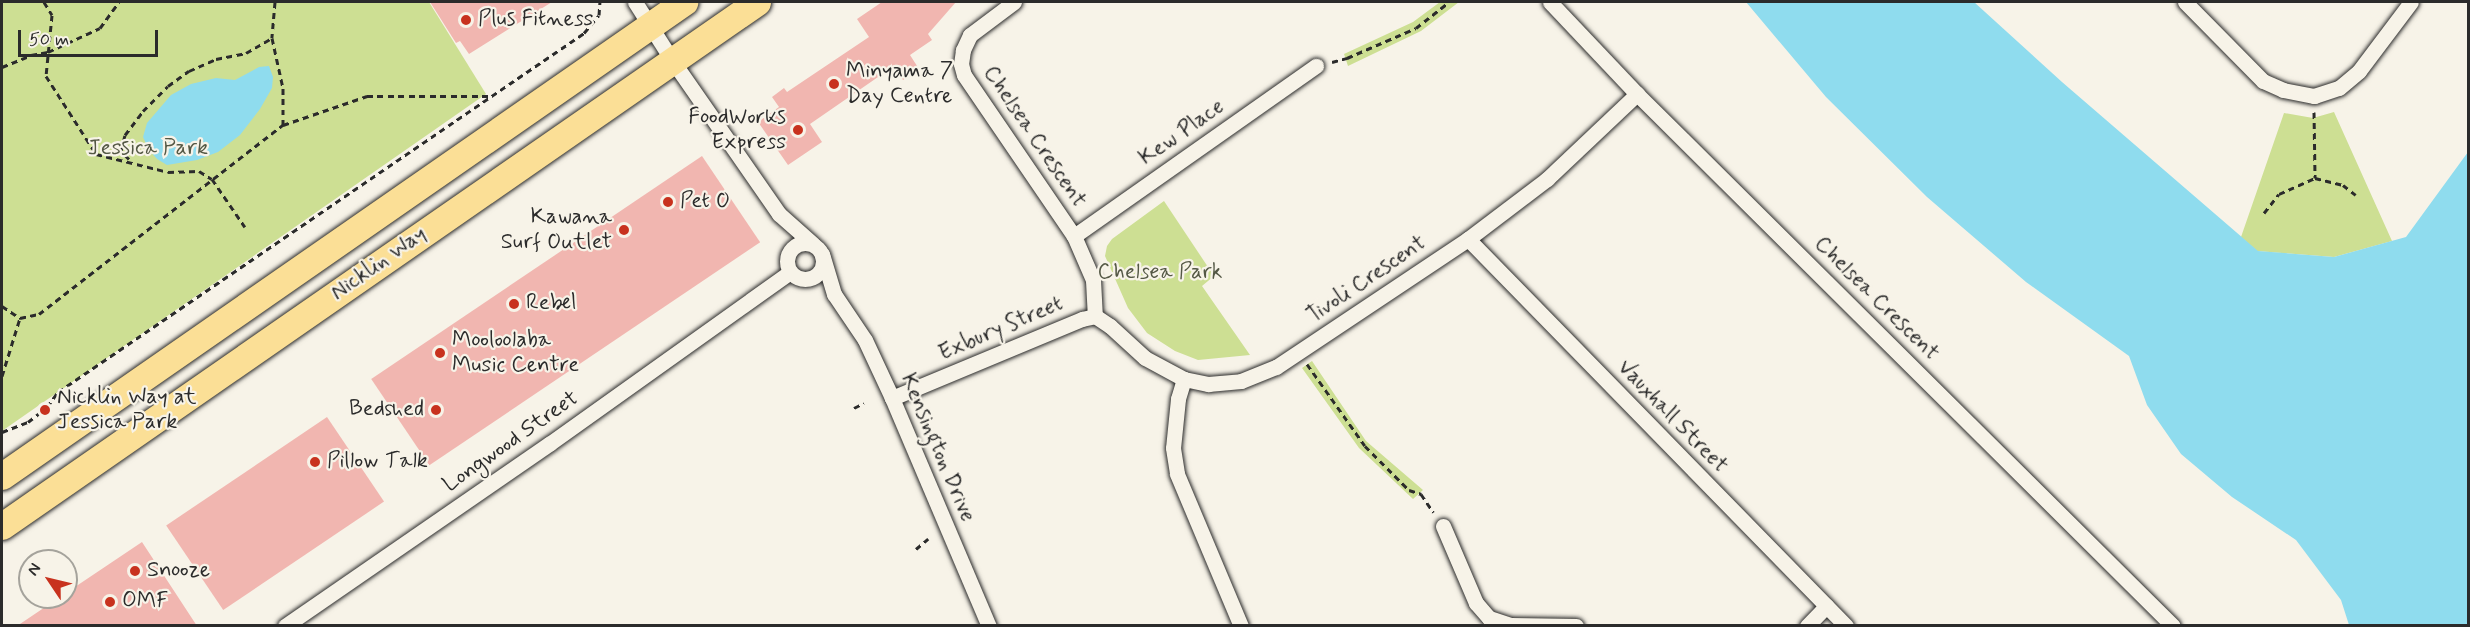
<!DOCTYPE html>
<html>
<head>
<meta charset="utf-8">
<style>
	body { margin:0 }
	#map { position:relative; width:2470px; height:627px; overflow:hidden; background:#f7f3e8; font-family:Mynerve,sans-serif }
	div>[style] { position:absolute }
	.green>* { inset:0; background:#cddf93 }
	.water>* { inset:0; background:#8fdcee }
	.building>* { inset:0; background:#f1b6b0; transform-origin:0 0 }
	.path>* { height:3px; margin-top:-1.5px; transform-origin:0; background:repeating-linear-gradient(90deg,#2b2b2b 0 6px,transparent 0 10.5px) }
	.roads { filter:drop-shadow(0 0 2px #2b2b2b) drop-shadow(0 0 2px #2b2b2b) }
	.street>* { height:15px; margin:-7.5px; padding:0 7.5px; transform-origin:7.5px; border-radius:7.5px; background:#f7f3e8 }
	.street>.ring { margin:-7.5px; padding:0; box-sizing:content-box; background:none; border:15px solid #f7f3e8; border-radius:50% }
	.highway>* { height:27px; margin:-13.5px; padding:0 13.5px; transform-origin:13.5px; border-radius:13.5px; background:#fbdf96 }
	.dots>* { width:16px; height:16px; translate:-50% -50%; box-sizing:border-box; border:3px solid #f7f3e8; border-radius:50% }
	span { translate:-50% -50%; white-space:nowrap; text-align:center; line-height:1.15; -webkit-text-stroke:4.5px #f7f3e8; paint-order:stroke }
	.poi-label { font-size:22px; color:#2b2b2b }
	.left { translate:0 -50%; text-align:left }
	.right { translate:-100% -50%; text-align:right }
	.street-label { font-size:22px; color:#2b2b2b }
	.park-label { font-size:22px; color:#545845 }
	.frame { position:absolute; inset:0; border:3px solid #2b2b2b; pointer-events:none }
	.north { position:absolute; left:18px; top:549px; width:60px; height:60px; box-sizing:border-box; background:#f7f3e8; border:2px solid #a5a39c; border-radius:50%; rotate:305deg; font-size:16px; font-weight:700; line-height:24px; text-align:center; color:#2b2b2b }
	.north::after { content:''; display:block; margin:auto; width:21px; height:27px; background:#c8321e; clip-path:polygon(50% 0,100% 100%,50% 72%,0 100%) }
	.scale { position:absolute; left:18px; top:30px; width:140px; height:27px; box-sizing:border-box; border:3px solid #2b2b2b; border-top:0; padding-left:8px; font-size:18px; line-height:21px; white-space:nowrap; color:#2b2b2b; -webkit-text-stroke:4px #f7f3e8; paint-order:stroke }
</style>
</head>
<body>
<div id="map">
	<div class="green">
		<i style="clip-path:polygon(2px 2px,429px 2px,486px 94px,2px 431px)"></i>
		<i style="clip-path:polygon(1440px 2px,1459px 2px,1421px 31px,1348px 66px,1344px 54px,1413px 22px)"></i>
		<i style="clip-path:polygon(2334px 112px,2392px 241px,2334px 257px,2257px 251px,2241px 237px,2284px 113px,2313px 118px)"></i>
		<i style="clip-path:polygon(1164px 201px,1214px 276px,1202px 286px,1250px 355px,1198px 360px,1175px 351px,1147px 333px,1128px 308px,1105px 256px,1107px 246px,1112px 239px)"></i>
		<i style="clip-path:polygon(1312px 361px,1366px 441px,1423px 490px,1413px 499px,1359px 448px,1302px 368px)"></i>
	</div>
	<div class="water">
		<i style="clip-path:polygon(1746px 2px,1974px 2px,2062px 82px,2258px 251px,2334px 257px,2406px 237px,2468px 152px,2468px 625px,2349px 625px,2341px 600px,2296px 540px,2232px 497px,2181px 454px,2147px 405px,2129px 356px,2026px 282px,1927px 197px,1826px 97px)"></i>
		<i style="clip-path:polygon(269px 66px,273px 77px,272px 88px,260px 109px,240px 135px,218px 152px,197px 160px,167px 165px,157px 159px,149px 150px,143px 137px,147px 123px,171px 95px,191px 84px,216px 78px,235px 80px,259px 67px)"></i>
	</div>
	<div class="building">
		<i style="clip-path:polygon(430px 2px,552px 2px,469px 54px,460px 41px,456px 43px)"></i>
		<i style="clip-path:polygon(882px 2px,956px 2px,928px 34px,932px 40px,910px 55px,919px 69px,903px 80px,894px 66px,810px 124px,822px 142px,788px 165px,758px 122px,779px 107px,772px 97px,784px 88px,787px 92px,869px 37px,857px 19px)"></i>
		<i style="left:702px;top:156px;width:104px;height:399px;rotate:56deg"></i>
		<i style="left:327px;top:417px;width:102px;height:194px;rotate:56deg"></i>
		<i style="clip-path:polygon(142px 542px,197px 626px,17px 626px,60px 597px,66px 597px,66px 593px)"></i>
	</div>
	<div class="path">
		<i style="left:44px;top:2px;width:15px;rotate:58deg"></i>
		<i style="left:52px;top:15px;width:61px;rotate:95.6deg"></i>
		<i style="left:46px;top:76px;width:93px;rotate:57.3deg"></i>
		<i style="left:96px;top:154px;width:74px;rotate:14deg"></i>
		<i style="left:168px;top:172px;width:31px;rotate:-2deg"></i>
		<i style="left:199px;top:171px;width:15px;rotate:32deg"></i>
		<i style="left:212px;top:179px;width:58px;rotate:55.5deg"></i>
		<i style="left:275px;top:2px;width:36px;rotate:95deg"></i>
		<i style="left:272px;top:38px;width:51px;rotate:77.6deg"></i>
		<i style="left:283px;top:88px;width:37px;rotate:90deg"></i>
		<i style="left:1332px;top:62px;width:16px;rotate:-15deg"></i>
		<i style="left:1347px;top:58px;width:75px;rotate:-23.5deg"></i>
		<i style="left:1416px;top:28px;width:42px;rotate:-38.2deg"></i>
		<i style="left:2px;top:67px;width:31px;rotate:-22deg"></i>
		<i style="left:31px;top:55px;width:17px;rotate:-10deg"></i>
		<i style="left:48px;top:52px;width:57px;rotate:-24.8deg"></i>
		<i style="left:100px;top:28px;width:32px;rotate:-54deg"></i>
		<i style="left:2314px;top:112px;width:66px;rotate:89.1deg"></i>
		<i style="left:129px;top:159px;width:11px;rotate:-135deg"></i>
		<i style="left:121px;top:151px;width:16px;rotate:-76deg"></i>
		<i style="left:125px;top:135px;width:30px;rotate:-53deg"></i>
		<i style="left:143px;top:111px;width:35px;rotate:-45deg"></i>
		<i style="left:168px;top:86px;width:26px;rotate:-36deg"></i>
		<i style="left:189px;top:71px;width:30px;rotate:-24deg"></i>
		<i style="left:216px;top:59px;width:31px;rotate:-11deg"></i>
		<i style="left:246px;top:53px;width:30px;rotate:-30deg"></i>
		<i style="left:2264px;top:213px;width:24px;rotate:-52deg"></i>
		<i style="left:2279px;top:194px;width:39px;rotate:-24deg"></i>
		<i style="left:2315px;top:178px;width:29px;rotate:14deg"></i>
		<i style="left:2343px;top:185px;width:16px;rotate:38deg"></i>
		<i style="left:2px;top:306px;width:22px;rotate:34deg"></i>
		<i style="left:20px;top:318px;width:19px;rotate:-12deg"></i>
		<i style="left:39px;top:314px;width:309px;rotate:-37.8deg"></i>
		<i style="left:283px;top:125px;width:89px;rotate:-19deg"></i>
		<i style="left:367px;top:96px;width:124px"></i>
		<i style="left:1307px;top:364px;width:100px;rotate:54.7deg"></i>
		<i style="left:1365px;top:446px;width:62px;rotate:45deg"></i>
		<i style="left:1409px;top:490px;width:13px;rotate:18deg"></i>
		<i style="left:1421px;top:494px;width:22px;rotate:56deg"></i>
		<i style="left:2px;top:376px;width:61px;rotate:-72.8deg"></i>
		<i style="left:854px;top:408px;width:11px;rotate:-27deg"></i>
		<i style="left:2px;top:432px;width:28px;rotate:-21deg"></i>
		<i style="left:28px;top:422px;width:24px;rotate:-38deg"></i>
		<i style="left:47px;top:407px;width:19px;rotate:-54deg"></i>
		<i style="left:58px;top:392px;width:637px;rotate:-34.31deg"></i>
		<i style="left:584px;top:33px;width:23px;rotate:-50deg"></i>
		<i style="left:599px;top:15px;width:13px;rotate:-86deg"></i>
		<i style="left:916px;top:549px;width:16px;rotate:-40deg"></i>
	</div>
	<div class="roads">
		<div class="street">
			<i style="left:635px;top:2px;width:69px;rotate:57.5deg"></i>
			<i style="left:672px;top:60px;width:188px;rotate:55.2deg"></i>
			<i style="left:779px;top:214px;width:45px;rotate:41.4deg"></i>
			<i style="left:1014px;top:2px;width:55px;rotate:143.1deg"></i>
			<i style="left:970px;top:35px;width:17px;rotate:115deg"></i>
			<i style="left:963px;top:50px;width:14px;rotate:98deg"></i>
			<i style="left:961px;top:64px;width:11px;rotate:75deg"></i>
			<i style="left:964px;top:75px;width:195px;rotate:55.7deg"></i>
			<i style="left:1074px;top:236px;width:48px;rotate:66.6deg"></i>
			<i style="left:1093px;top:280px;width:36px;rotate:87deg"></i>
			<i style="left:1550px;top:2px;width:127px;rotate:46.6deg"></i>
			<i style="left:1637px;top:94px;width:755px;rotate:44.79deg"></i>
			<i style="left:2185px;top:2px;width:111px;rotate:45.4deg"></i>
			<i style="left:2263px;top:81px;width:22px;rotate:24deg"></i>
			<i style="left:2283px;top:90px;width:32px;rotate:11deg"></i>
			<i style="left:2314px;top:96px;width:26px;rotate:-18deg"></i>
			<i style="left:2339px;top:88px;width:26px;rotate:-40deg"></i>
			<i style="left:2359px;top:71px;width:86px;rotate:-53deg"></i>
			<i style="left:1074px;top:236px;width:296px;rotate:-35.1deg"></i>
			<i style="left:1468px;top:239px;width:541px;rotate:45.67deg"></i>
			<i class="ring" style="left:787px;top:243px;width:21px;height:21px"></i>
			<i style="left:822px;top:254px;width:42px;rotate:73.3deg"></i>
			<i style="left:834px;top:294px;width:55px;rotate:56deg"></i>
			<i style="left:865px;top:340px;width:64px;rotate:65deg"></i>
			<i style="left:892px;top:398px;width:248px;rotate:67deg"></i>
			<i style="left:1095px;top:316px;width:18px;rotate:34deg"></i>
			<i style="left:1110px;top:326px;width:47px;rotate:42.4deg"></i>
			<i style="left:1145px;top:358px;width:44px;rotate:28.3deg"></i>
			<i style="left:1184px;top:379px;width:25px;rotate:12deg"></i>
			<i style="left:1208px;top:384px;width:33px;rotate:-5deg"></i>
			<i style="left:1241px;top:381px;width:38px;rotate:-22deg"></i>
			<i style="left:1276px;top:367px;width:231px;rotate:-33.7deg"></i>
			<i style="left:1468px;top:239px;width:99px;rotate:-37.2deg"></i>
			<i style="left:1547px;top:179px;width:124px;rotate:-43.4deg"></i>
			<i style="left:1184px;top:379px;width:21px;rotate:107deg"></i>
			<i style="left:1178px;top:399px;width:49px;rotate:95.8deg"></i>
			<i style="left:1173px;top:448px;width:26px;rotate:81deg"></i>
			<i style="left:1177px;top:474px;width:165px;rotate:67.2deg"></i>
			<i style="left:892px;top:398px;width:206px;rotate:-22.6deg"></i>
			<i style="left:1082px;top:319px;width:13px;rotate:-13deg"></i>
			<i style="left:1443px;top:526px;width:84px;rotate:66.8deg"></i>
			<i style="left:1476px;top:603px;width:20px;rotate:49deg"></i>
			<i style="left:1489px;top:618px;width:23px;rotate:18deg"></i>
			<i style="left:1511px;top:625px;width:65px;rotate:0.9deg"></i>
			<i style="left:285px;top:626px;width:321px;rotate:-34.6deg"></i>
			<i style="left:549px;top:444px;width:296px;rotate:-35.5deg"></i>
			<i style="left:1807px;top:626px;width:28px;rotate:-46deg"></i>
		</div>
		<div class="highway">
			<i style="left:2px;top:476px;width:831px;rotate:-34.8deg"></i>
			<i style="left:2px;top:526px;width:919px;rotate:-34.76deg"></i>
		</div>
	</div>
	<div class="dots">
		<i style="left:466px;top:20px;background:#c8321e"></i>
		<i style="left:834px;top:84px;background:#c8321e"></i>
		<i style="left:798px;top:130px;background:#c8321e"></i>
		<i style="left:668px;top:202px;background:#c8321e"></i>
		<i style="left:624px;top:230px;background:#c8321e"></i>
		<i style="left:514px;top:304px;background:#c8321e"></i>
		<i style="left:440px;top:353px;background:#c8321e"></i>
		<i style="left:45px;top:410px;background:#c8321e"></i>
		<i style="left:436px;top:410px;background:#c8321e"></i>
		<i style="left:315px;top:462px;background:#c8321e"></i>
		<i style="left:135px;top:571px;background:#c8321e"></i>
		<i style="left:110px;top:602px;background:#c8321e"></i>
	</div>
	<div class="poi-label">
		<span class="left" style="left:478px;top:20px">Plus Fitness</span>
		<span class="left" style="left:846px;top:84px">Minyama 7<br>Day Centre</span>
		<span class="right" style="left:786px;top:130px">FoodWorks<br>Express</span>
		<span class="left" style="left:680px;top:202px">Pet O</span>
		<span class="right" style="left:612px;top:230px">Kawana<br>Surf Outlet</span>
		<span class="left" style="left:526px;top:304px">Rebel</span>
		<span class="left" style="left:452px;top:353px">Mooloolaba<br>Music Centre</span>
		<span class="left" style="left:57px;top:410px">Nicklin Way at<br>Jessica Park</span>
		<span class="right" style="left:424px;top:410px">Bedshed</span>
		<span class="left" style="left:327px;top:462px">Pillow Talk</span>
		<span class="left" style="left:147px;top:571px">Snooze</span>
		<span class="left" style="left:122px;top:602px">OMF</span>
	</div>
	<div class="street-label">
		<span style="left:1182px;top:133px;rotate:-35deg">Kew Place</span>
		<span style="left:1034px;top:137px;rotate:56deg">Chelsea Crescent</span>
		<span style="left:379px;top:264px;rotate:-35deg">Nicklin Way</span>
		<span style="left:1367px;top:280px;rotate:-34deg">Tivoli Crescent</span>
		<span style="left:1876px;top:299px;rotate:45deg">Chelsea Crescent</span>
		<span style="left:1001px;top:329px;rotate:-23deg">Exbury Street</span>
		<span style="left:1672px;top:417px;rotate:46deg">Vauxhall Street</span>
		<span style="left:511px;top:442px;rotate:-35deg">Longwood Street</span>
		<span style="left:937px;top:448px;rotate:67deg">Kensington Drive</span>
	</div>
	<div class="park-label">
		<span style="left:148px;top:149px">Jessica Park</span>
		<span style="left:1160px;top:273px">Chelsea Park</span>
	</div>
	<div class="frame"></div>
	<div class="north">N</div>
	<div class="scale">50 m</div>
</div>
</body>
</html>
